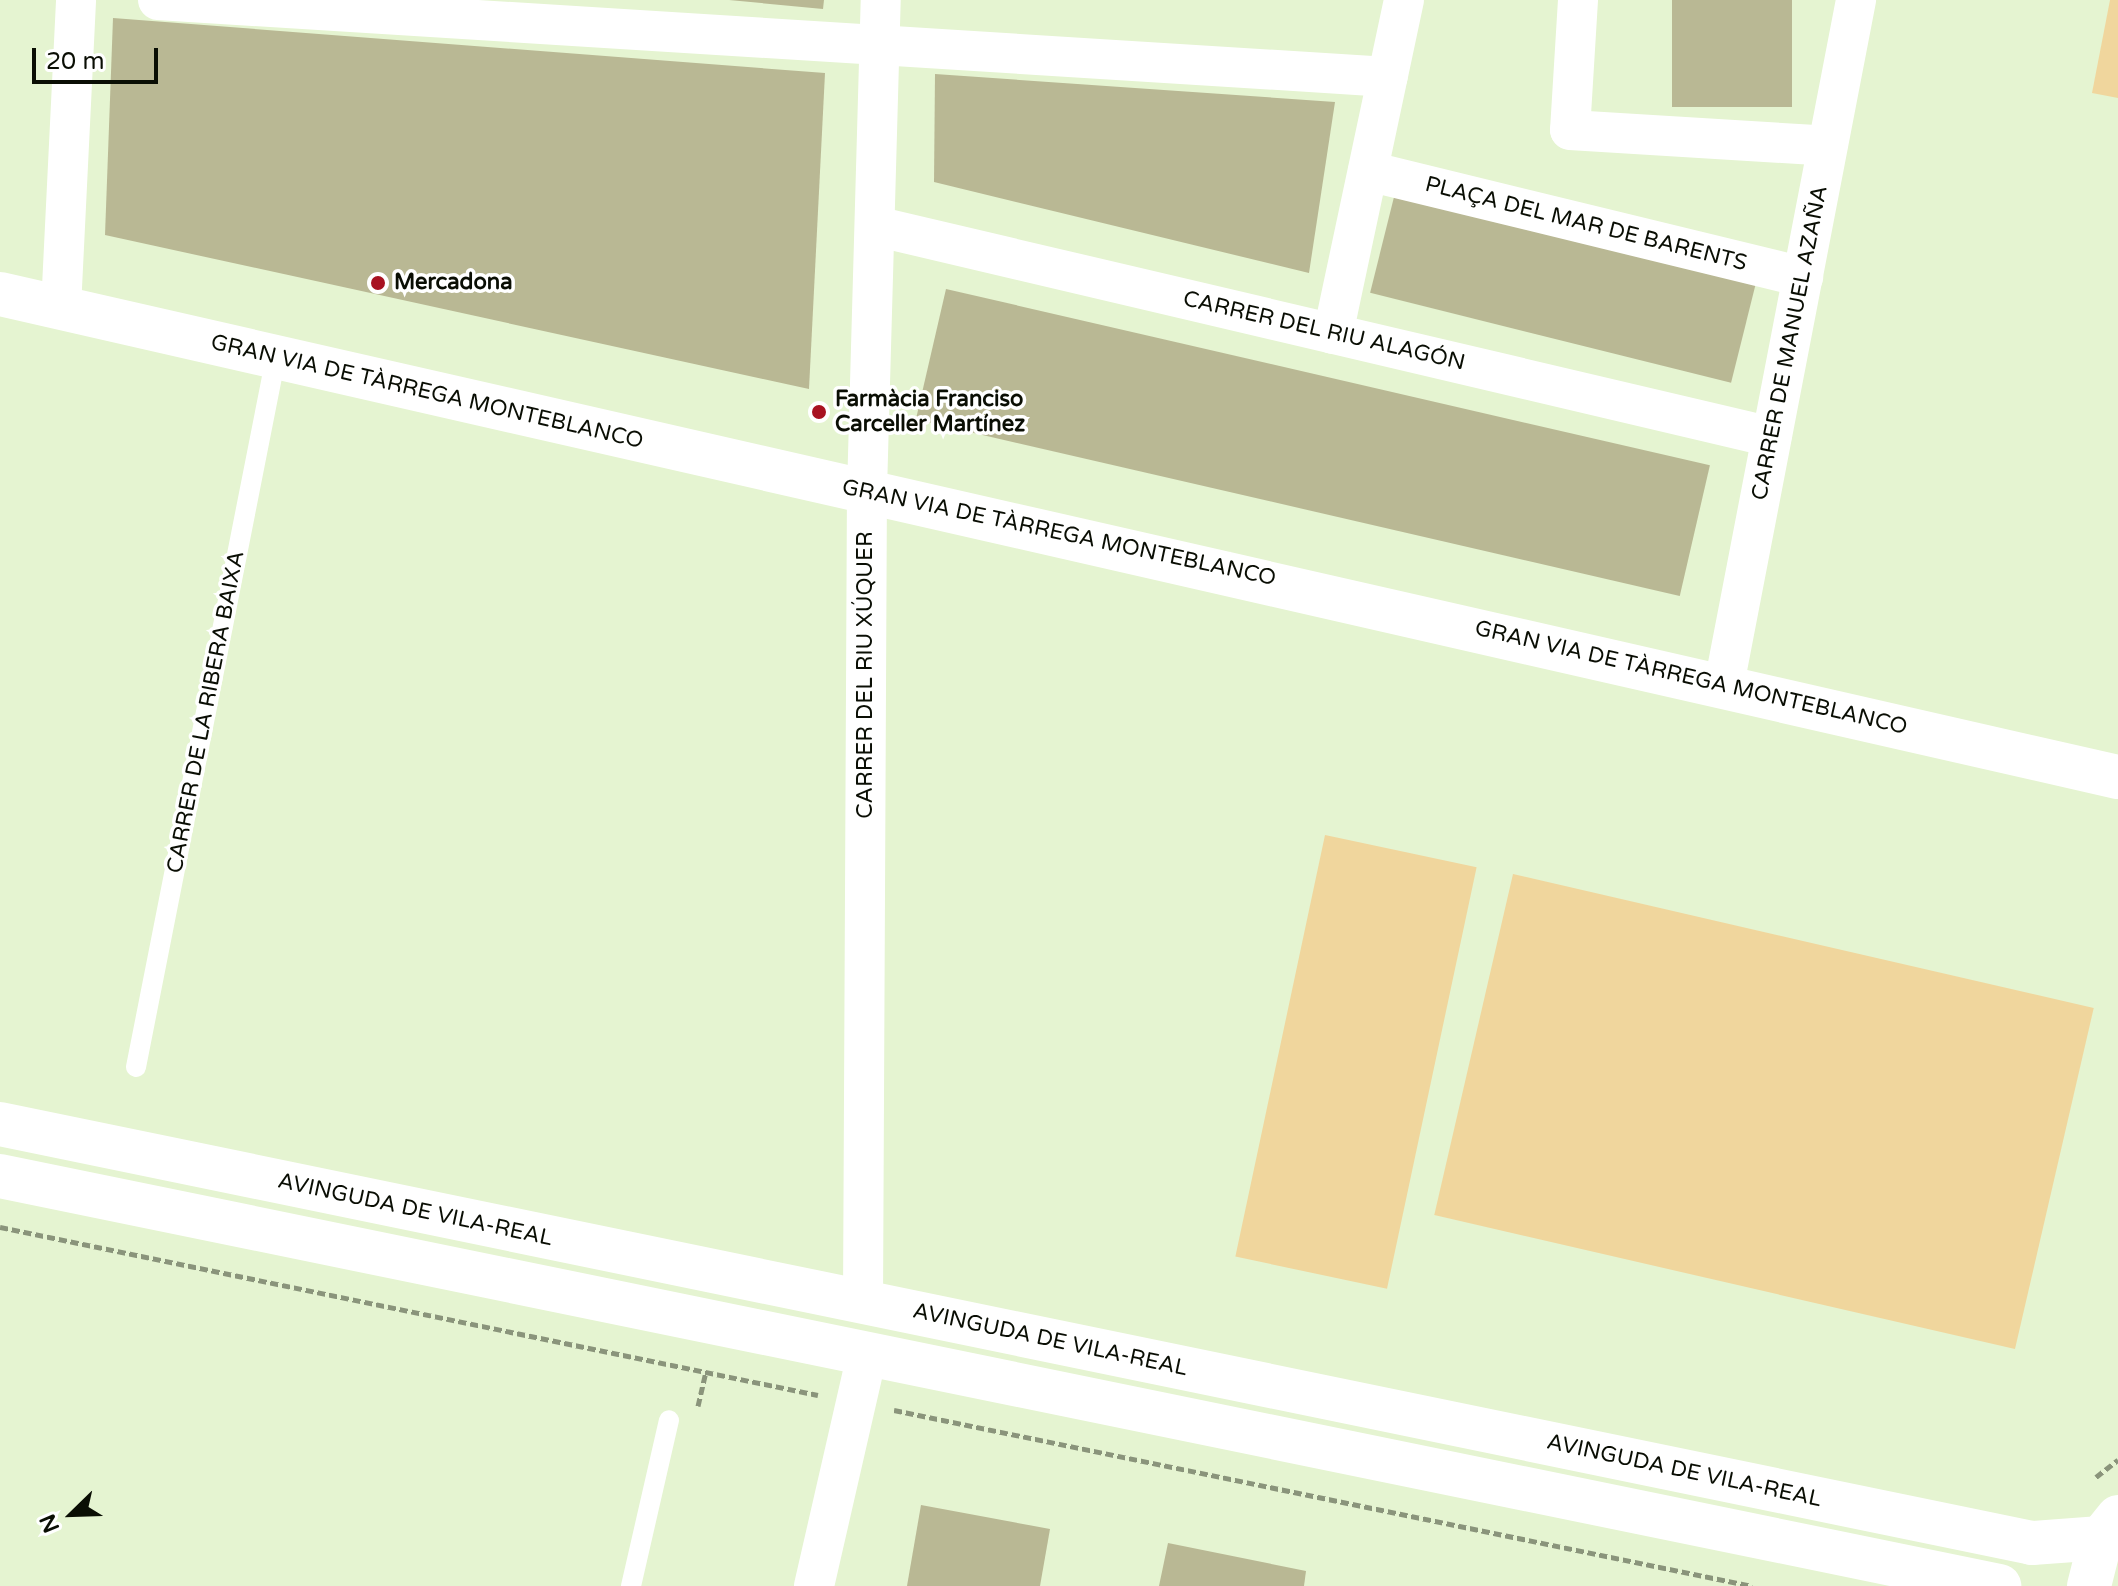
<!DOCTYPE html>
<html>
<head>
<meta charset="utf-8">
<style>
	body { margin:0 }
	#map { position:relative; width:2118px; height:1586px; overflow:hidden; background:#e5f4d1; font-family:"Varela Round",sans-serif }
	div>[style] { position:absolute }
	.green>* { inset:0; background:#f0d69d; transform-origin:0 0 }
	.building>* { inset:0; background:#b9b894; transform-origin:0 0 }
	.path>* { height:5px; margin-top:-2.5px; transform-origin:0; background:repeating-linear-gradient(90deg,#8a947b 0 8px,transparent 0 12px) }
	.lane>* { height:20px; margin:-10px; padding:0 10px; transform-origin:10px; border-radius:10px; background:#fff }
	.street>* { height:40px; margin:-20px; padding:0 20px; transform-origin:20px; border-radius:20px; background:#fff }
	.secondary>* { height:44px; margin:-22px; padding:0 22px; transform-origin:22px; border-radius:22px; background:#fff }
	.dots>* { width:22px; height:22px; translate:-50% -50%; box-sizing:border-box; border:4px solid #fff; border-radius:50% }
	span { translate:-50% -50%; white-space:nowrap; text-align:center; line-height:1.15; -webkit-text-stroke:7px #fff; paint-order:stroke }
	.street-label { font-size:22px; color:#0a0e04 }
	.poi-label { font-size:22px; color:#0a0e04; font-weight:700 }
	.left { translate:0 -50%; text-align:left }
	.north { position:absolute; left:32px; top:1474px; width:80px; height:80px; -webkit-text-stroke:6px #fff; paint-order:stroke; rotate:247deg; font-size:22px; font-weight:700; line-height:32px; text-align:center; color:#0a0e04 }
	.north::after { content:''; display:block; margin:auto; width:28px; height:36px; background:#0a0e04; clip-path:polygon(50% 0,100% 100%,50% 72%,0 100%) }
	.scale { position:absolute; left:32px; top:48px; width:126px; height:36px; box-sizing:border-box; border:4px solid #0a0e04; border-top:0; padding-left:10px; font-size:24px; line-height:28px; white-space:nowrap; color:#0a0e04; -webkit-text-stroke:6px #fff; paint-order:stroke }
</style>
</head>
<body>
<div id="map">
	<div class="green">
		<i style="clip-path:polygon(2110px 0,2118px 0,2118px 98px,2092px 93px)"></i>
		<i style="left:1325px;top:835px;width:155px;height:431px;rotate:12deg"></i>
		<i style="left:1513px;top:874px;width:596px;height:350px;rotate:13deg"></i>
	</div>
	<div class="building">
		<i style="clip-path:polygon(729px 0,824px 0,823px 9px)"></i>
		<i style="left:1672px;top:0;width:120px;height:107px"></i>
		<i style="clip-path:polygon(113px 18px,825px 73px,809px 389px,105px 235px)"></i>
		<i style="clip-path:polygon(935px 74px,1335px 102px,1309px 273px,934px 182px)"></i>
		<i style="left:1396px;top:189px;width:372px;height:107px;rotate:14deg"></i>
		<i style="left:946px;top:289px;width:784px;height:134px;rotate:13deg"></i>
		<i style="clip-path:polygon(921px 1505px,1050px 1529px,1040px 1586px,907px 1586px)"></i>
		<i style="clip-path:polygon(1168px 1543px,1306px 1571px,1304px 1586px,1159px 1586px)"></i>
	</div>
	<div class="path">
		<i style="left:0;top:1227px;width:835px;rotate:11.61deg"></i>
		<i style="left:698px;top:1406px;width:35px;rotate:-77deg"></i>
		<i style="left:894px;top:1410px;width:876px;rotate:11.59deg"></i>
		<i style="left:2096px;top:1477px;width:28px;rotate:-38deg"></i>
	</div>
	<div class="lane">
		<i style="left:136px;top:1067px;width:724px;rotate:-78.85deg"></i>
		<i style="left:631px;top:1586px;width:170px;rotate:-77.1deg"></i>
	</div>
	<div class="street">
		<i style="left:158px;top:0;width:1232px;rotate:3.58deg"></i>
		<i style="left:1578px;top:0;width:130px;rotate:93.5deg"></i>
		<i style="left:1570px;top:130px;width:258px;rotate:3.5deg"></i>
		<i style="left:1368px;top:171px;width:448px;rotate:13.7deg"></i>
		<i style="left:875px;top:226px;width:921px;rotate:13.24deg"></i>
		<i style="left:61px;top:308px;width:308px;rotate:-87.2deg"></i>
		<i style="left:1333px;top:334px;width:341px;rotate:-78deg"></i>
		<i style="left:1724px;top:685px;width:698px;rotate:-79.09deg"></i>
		<i style="left:863px;top:1302px;width:811px;rotate:-89.72deg"></i>
		<i style="left:867px;top:491px;width:491px;rotate:-88.4deg"></i>
		<i style="left:814px;top:1586px;width:238px;rotate:-77.1deg"></i>
	</div>
	<div class="secondary">
		<i style="left:0;top:294px;width:2172px;rotate:12.85deg"></i>
		<i style="left:0;top:1124px;width:2075px;rotate:11.65deg"></i>
		<i style="left:2032px;top:1543px;width:69px;rotate:-4.1deg"></i>
		<i style="left:0;top:1176px;width:2041px;rotate:11.59deg"></i>
		<i style="left:2089px;top:1586px;width:49px;rotate:-76deg"></i>
		<i style="left:2101px;top:1538px;width:27px;rotate:-51deg"></i>
	</div>
	<div class="dots">
		<i style="left:378px;top:283px;background:#a81221"></i>
		<i style="left:819px;top:412px;background:#a81221"></i>
	</div>
	<div class="street-label">
		<span style="left:1586px;top:224px;rotate:14deg">PLAÇA DEL MAR DE BARENTS</span>
		<span style="left:1324px;top:331px;rotate:13deg">CARRER DEL RIU ALAGÓN</span>
		<span style="left:1790px;top:343px;rotate:-79deg">CARRER DE MANUEL AZAÑA</span>
		<span style="left:427px;top:392px;rotate:13deg">GRAN VIA DE TÀRREGA MONTEBLANCO</span>
		<span style="left:1059px;top:533px;rotate:12deg">GRAN VIA DE TÀRREGA MONTEBLANCO</span>
		<span style="left:866px;top:675px;rotate:-90deg">CARRER DEL RIU XÚQUER</span>
		<span style="left:1691px;top:678px;rotate:13deg">GRAN VIA DE TÀRREGA MONTEBLANCO</span>
		<span style="left:206px;top:712px;rotate:-79deg">CARRER DE LA RIBERA BAIXA</span>
		<span style="left:415px;top:1210px;rotate:12deg">AVINGUDA DE VILA-REAL</span>
		<span style="left:1050px;top:1340px;rotate:12deg">AVINGUDA DE VILA-REAL</span>
		<span style="left:1684px;top:1471px;rotate:12deg">AVINGUDA DE VILA-REAL</span>
	</div>
	<div class="poi-label">
		<span class="left" style="left:394px;top:283px">Mercadona</span>
		<span class="left" style="left:835px;top:412px">Farmàcia Franciso<br>Carceller Martínez</span>
	</div>
	<div class="north">N</div>
	<div class="scale">20 m</div>
</div>
</body>
</html>
